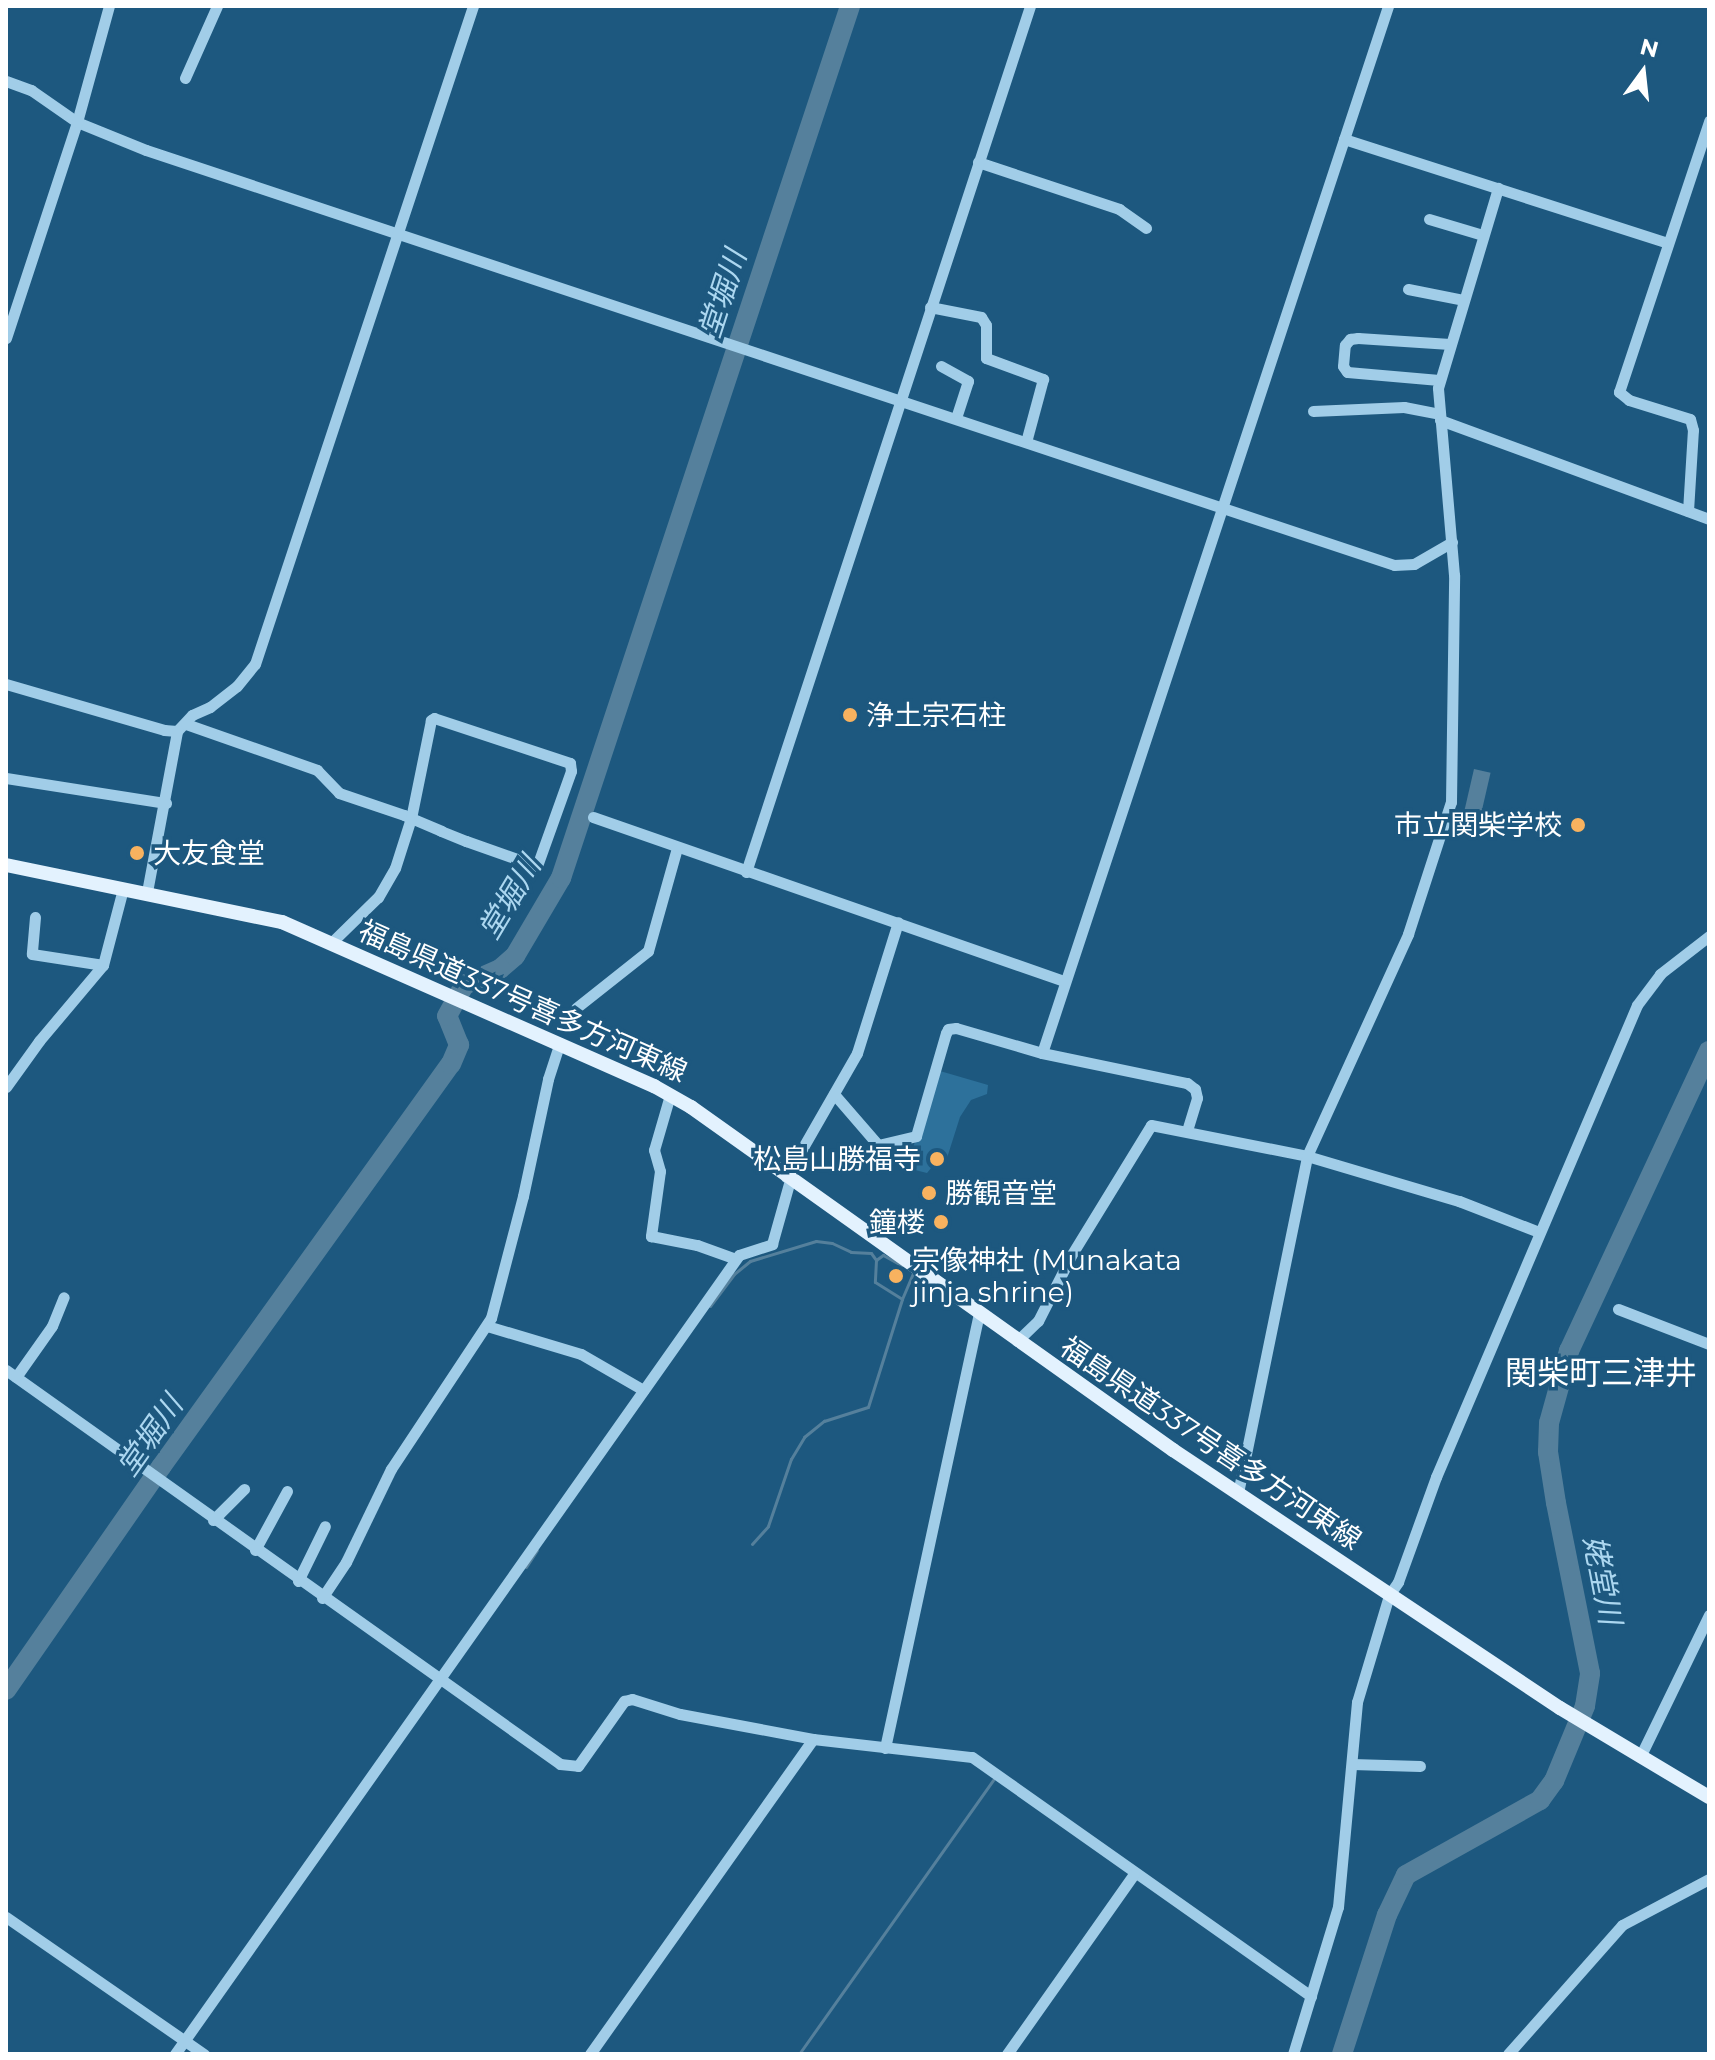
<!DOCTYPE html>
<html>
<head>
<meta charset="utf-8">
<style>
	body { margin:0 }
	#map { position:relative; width:1715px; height:2060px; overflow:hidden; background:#1d587f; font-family:Montserrat,"Noto Sans JP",sans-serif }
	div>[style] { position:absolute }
	.green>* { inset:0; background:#2d719b }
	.water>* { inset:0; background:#55809c; transform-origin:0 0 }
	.stream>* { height:3px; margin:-1.5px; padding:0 1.5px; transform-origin:1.5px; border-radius:1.5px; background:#55809c }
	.river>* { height:20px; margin:-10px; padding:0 10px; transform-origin:10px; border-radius:10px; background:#55809c }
	.minor>* { height:11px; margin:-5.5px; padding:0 5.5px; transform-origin:5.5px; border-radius:5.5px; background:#a1cde8 }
	.major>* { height:14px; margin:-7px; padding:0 7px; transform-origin:7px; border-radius:7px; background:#e3f2fe }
	.dots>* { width:22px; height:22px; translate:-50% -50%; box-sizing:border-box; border:4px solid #1d587f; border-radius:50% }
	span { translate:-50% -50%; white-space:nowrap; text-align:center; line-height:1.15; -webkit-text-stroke:7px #1d587f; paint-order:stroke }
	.poi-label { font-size:28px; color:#fff }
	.left { translate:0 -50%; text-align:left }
	.right { translate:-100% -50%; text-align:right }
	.street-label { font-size:28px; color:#fff }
	.water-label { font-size:30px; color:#acd7f0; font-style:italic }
	.quarter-label { font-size:32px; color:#fff }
	.frame { position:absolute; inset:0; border:8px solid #fff; pointer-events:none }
	.north { position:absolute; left:1603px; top:32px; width:80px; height:80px; -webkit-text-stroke:6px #1d587f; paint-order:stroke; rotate:15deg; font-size:22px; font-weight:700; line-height:32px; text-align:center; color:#fff }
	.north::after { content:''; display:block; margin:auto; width:28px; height:36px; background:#fff; clip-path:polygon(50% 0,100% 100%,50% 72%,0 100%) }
</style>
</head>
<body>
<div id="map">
	<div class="green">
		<i style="clip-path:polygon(940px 1071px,988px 1085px,987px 1094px,971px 1100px,960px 1117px,947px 1158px,936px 1162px,927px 1173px,915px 1170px,910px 1156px)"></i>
	</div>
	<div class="water">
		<i style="left:1474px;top:769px;width:17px;height:42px;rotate:13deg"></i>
	</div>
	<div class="stream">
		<i style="left:876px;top:1260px;width:9px;rotate:-36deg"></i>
		<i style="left:883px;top:1255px;width:21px;rotate:29deg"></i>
		<i style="left:710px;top:1306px;width:40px;rotate:-53deg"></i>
		<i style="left:734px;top:1274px;width:21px;rotate:-39deg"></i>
		<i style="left:750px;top:1261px;width:69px;rotate:-16.9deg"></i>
		<i style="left:816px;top:1241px;width:16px;rotate:7deg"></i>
		<i style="left:832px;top:1243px;width:21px;rotate:25deg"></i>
		<i style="left:851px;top:1252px;width:20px;rotate:3deg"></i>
		<i style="left:871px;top:1253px;width:9px;rotate:54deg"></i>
		<i style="left:876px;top:1260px;width:22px;rotate:93deg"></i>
		<i style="left:875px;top:1282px;width:32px;rotate:32deg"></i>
		<i style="left:902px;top:1299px;width:28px;rotate:-67deg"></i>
		<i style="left:752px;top:1544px;width:24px;rotate:-48deg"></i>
		<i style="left:768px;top:1526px;width:71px;rotate:-71.1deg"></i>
		<i style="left:791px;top:1459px;width:26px;rotate:-59deg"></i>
		<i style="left:804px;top:1437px;width:26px;rotate:-39deg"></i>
		<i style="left:824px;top:1421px;width:46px;rotate:-17.7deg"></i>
		<i style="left:868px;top:1407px;width:113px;rotate:-72.5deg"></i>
		<i style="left:526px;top:1567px;width:20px;rotate:-57deg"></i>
		<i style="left:799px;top:2054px;width:336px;rotate:-54.7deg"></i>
	</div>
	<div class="river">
		<i style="left:6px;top:1690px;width:272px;rotate:-55.2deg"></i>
		<i style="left:161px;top:1467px;width:496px;rotate:-54.3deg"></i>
		<i style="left:451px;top:1064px;width:21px;rotate:-67deg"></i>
		<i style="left:459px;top:1045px;width:31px;rotate:-112deg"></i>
		<i style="left:447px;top:1016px;width:35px;rotate:-61deg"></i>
		<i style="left:464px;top:985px;width:39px;rotate:-24deg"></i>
		<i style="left:500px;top:969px;width:20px;rotate:-41deg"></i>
		<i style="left:515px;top:956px;width:91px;rotate:-59.5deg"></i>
		<i style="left:561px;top:878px;width:919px;rotate:-71.66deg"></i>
		<i style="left:1342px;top:2054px;width:146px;rotate:-72.1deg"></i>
		<i style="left:1387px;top:1915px;width:44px;rotate:-64.6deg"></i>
		<i style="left:1406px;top:1875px;width:154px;rotate:-29.2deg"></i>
		<i style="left:1540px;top:1800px;width:24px;rotate:-54deg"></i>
		<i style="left:1554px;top:1781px;width:81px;rotate:-67.5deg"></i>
		<i style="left:1585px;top:1706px;width:33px;rotate:-81deg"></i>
		<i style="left:1590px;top:1673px;width:173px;rotate:-101.3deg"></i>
		<i style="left:1556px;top:1503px;width:52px;rotate:-98.9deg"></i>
		<i style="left:1548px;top:1452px;width:29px;rotate:-88deg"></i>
		<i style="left:1549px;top:1423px;width:75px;rotate:-74.5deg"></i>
		<i style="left:1569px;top:1351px;width:331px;rotate:-65deg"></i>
	</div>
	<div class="minor">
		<i style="left:185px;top:78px;width:79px;rotate:-66deg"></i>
		<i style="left:6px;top:81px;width:27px;rotate:20deg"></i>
		<i style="left:31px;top:90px;width:56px;rotate:34.8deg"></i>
		<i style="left:77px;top:122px;width:74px;rotate:22.1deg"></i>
		<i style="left:146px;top:150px;width:1315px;rotate:18.39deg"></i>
		<i style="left:1394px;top:565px;width:20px;rotate:-3deg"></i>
		<i style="left:1414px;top:564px;width:44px;rotate:-30.1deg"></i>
		<i style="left:1344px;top:139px;width:339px;rotate:17.8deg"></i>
		<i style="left:978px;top:162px;width:149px;rotate:18.4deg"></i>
		<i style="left:1119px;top:209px;width:33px;rotate:35deg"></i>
		<i style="left:1429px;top:219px;width:56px;rotate:16.5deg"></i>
		<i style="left:1408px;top:289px;width:56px;rotate:11.3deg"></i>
		<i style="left:930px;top:307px;width:52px;rotate:11.1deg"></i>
		<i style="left:981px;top:317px;width:9px;rotate:58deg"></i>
		<i style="left:986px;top:325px;width:33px;rotate:90deg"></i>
		<i style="left:986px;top:358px;width:61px;rotate:20.2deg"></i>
		<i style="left:1043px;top:379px;width:65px;rotate:105.1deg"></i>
		<i style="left:6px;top:338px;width:227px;rotate:-71.8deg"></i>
		<i style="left:77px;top:122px;width:120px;rotate:-74.6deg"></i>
		<i style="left:941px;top:366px;width:31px;rotate:29deg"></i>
		<i style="left:968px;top:381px;width:39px;rotate:108deg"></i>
		<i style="left:1439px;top:380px;width:92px;rotate:-175deg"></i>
		<i style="left:1347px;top:372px;width:7px;rotate:-124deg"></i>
		<i style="left:1343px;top:366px;width:21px;rotate:-85deg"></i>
		<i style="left:1345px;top:345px;width:8px;rotate:-50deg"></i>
		<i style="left:1350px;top:339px;width:8px;rotate:-7deg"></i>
		<i style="left:1358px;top:338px;width:92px;rotate:3.7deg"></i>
		<i style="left:1313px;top:411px;width:91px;rotate:-2.5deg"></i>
		<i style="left:1404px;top:407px;width:36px;rotate:11deg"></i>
		<i style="left:1440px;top:420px;width:287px;rotate:20.2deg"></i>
		<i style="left:1688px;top:511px;width:81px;rotate:-86.5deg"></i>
		<i style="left:1693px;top:430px;width:11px;rotate:-105deg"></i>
		<i style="left:1690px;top:419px;width:64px;rotate:-162.7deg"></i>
		<i style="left:1629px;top:400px;width:13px;rotate:-141deg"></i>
		<i style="left:1619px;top:392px;width:286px;rotate:-71.6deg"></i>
		<i style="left:6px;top:684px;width:165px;rotate:16.2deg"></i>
		<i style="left:164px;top:730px;width:13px;rotate:4deg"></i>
		<i style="left:177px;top:731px;width:22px;rotate:-47deg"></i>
		<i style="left:192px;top:715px;width:20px;rotate:-24deg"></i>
		<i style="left:210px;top:707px;width:34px;rotate:-38deg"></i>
		<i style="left:237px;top:686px;width:28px;rotate:-51deg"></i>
		<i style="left:255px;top:664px;width:693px;rotate:-71.67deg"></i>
		<i style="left:186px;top:724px;width:139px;rotate:19.3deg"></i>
		<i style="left:317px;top:770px;width:32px;rotate:46deg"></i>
		<i style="left:339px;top:793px;width:69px;rotate:18.7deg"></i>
		<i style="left:404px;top:815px;width:8px;rotate:23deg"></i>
		<i style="left:411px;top:818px;width:33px;rotate:23deg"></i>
		<i style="left:441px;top:831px;width:27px;rotate:22deg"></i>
		<i style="left:466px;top:841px;width:75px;rotate:19.4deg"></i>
		<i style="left:537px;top:866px;width:101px;rotate:-70.3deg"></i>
		<i style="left:571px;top:771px;width:8px;rotate:-97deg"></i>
		<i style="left:570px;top:763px;width:143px;rotate:-161.7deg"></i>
		<i style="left:434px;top:718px;width:4px;rotate:146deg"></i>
		<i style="left:431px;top:720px;width:100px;rotate:101.5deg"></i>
		<i style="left:411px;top:818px;width:52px;rotate:107.7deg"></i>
		<i style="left:395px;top:868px;width:34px;rotate:120deg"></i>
		<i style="left:378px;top:897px;width:66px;rotate:135.6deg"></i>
		<i style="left:6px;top:778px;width:162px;rotate:8.9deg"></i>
		<i style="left:593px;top:817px;width:499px;rotate:19.2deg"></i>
		<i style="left:746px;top:872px;width:911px;rotate:-71.84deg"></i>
		<i style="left:147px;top:892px;width:164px;rotate:-79.4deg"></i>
		<i style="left:35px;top:917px;width:37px;rotate:95deg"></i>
		<i style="left:32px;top:954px;width:72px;rotate:8.8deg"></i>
		<i style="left:576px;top:1008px;width:92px;rotate:-38.4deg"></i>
		<i style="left:648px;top:951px;width:107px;rotate:-74.3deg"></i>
		<i style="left:1042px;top:1053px;width:1103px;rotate:-71.71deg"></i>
		<i style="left:6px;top:1087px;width:57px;rotate:-54.3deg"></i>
		<i style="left:39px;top:1041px;width:99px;rotate:-49.9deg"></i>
		<i style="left:103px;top:965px;width:79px;rotate:-75.3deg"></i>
		<i style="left:834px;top:1094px;width:67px;rotate:49.2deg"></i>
		<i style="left:878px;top:1145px;width:39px;rotate:-13deg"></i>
		<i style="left:916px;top:1136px;width:107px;rotate:-73.8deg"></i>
		<i style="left:946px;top:1033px;width:4px;rotate:-63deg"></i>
		<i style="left:948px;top:1029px;width:8px;rotate:-7deg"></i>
		<i style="left:956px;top:1028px;width:90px;rotate:16.2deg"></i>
		<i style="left:1042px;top:1053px;width:148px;rotate:11.7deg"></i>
		<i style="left:1187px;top:1083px;width:10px;rotate:37deg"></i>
		<i style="left:1195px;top:1089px;width:9px;rotate:77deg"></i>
		<i style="left:1197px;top:1098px;width:34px;rotate:107deg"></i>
		<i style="left:670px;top:1095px;width:57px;rotate:106.2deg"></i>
		<i style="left:654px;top:1150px;width:22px;rotate:74deg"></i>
		<i style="left:660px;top:1171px;width:66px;rotate:97.9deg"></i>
		<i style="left:651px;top:1236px;width:47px;rotate:11.1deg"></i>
		<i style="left:697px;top:1245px;width:41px;rotate:19.7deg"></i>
		<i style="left:786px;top:1177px;width:143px;rotate:-60.2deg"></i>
		<i style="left:857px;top:1053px;width:137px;rotate:-72.6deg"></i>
		<i style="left:1618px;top:1309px;width:97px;rotate:21deg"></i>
		<i style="left:487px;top:1326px;width:98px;rotate:16.6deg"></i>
		<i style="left:581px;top:1354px;width:72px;rotate:30.1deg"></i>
		<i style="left:1017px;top:1341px;width:29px;rotate:-44deg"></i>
		<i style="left:1038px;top:1321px;width:75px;rotate:-63.1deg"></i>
		<i style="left:1072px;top:1254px;width:151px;rotate:-58.5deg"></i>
		<i style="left:1151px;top:1125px;width:159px;rotate:11.2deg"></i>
		<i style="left:1307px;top:1156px;width:159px;rotate:16.5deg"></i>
		<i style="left:1459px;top:1201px;width:86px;rotate:21.2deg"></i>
		<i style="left:6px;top:1370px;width:680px;rotate:35.42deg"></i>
		<i style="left:560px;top:1764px;width:18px;rotate:6deg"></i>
		<i style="left:578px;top:1766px;width:80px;rotate:-54.7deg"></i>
		<i style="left:624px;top:1701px;width:8px;rotate:-14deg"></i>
		<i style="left:632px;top:1699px;width:50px;rotate:17.4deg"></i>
		<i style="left:680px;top:1714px;width:135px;rotate:10.6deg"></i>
		<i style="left:813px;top:1739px;width:160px;rotate:6.5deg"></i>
		<i style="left:972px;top:1757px;width:415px;rotate:35.2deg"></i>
		<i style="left:16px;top:1377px;width:62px;rotate:-54.8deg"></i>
		<i style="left:52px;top:1326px;width:31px;rotate:-68deg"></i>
		<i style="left:1238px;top:1493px;width:344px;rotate:-78.4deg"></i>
		<i style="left:1307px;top:1156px;width:244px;rotate:-65.5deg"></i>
		<i style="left:1408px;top:934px;width:139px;rotate:-72deg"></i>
		<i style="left:1451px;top:802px;width:227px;rotate:-89.2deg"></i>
		<i style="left:1454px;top:575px;width:188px;rotate:-94.9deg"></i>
		<i style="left:1438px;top:388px;width:209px;rotate:-73.3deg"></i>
		<i style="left:213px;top:1520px;width:44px;rotate:-45deg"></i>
		<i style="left:255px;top:1550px;width:67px;rotate:-61.5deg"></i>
		<i style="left:298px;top:1581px;width:61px;rotate:-63.9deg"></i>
		<i style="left:322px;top:1598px;width:43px;rotate:-56.3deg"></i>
		<i style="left:346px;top:1562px;width:103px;rotate:-64.2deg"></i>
		<i style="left:391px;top:1469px;width:181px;rotate:-56.5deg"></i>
		<i style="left:491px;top:1318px;width:126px;rotate:-75.3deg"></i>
		<i style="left:523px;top:1196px;width:120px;rotate:-77.9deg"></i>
		<i style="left:548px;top:1079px;width:38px;rotate:-72deg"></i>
		<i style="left:885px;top:1748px;width:443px;rotate:-77.8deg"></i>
		<i style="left:1640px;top:1757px;width:158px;rotate:-64.1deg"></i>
		<i style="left:1352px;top:1764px;width:68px;rotate:1.7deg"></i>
		<i style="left:6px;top:1917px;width:241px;rotate:34.7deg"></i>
		<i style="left:175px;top:2054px;width:978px;rotate:-54.78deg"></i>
		<i style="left:739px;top:1255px;width:35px;rotate:-18deg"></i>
		<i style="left:772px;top:1244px;width:66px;rotate:-74.3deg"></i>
		<i style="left:590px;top:2054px;width:386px;rotate:-54.7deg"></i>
		<i style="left:1007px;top:2054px;width:220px;rotate:-54.8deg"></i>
		<i style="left:1293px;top:2054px;width:154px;rotate:-73deg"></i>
		<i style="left:1338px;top:1907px;width:206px;rotate:-84.7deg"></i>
		<i style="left:1357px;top:1702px;width:112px;rotate:-73.3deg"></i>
		<i style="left:1389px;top:1595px;width:16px;rotate:-55deg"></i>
		<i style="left:1398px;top:1582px;width:112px;rotate:-70.1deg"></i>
		<i style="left:1436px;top:1477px;width:513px;rotate:-66.93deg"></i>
		<i style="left:1637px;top:1005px;width:39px;rotate:-53deg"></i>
		<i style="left:1660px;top:974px;width:62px;rotate:-37.8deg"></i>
		<i style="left:1508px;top:2054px;width:172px;rotate:-48.5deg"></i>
		<i style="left:1622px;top:1925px;width:98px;rotate:-27.9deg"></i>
	</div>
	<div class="major">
		<i style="left:6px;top:865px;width:282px;rotate:11.7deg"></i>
		<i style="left:282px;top:922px;width:407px;rotate:23.8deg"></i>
		<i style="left:654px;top:1086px;width:43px;rotate:29.6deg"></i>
		<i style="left:691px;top:1107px;width:592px;rotate:35.44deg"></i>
		<i style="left:1173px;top:1450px;width:465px;rotate:33.7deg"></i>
		<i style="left:1560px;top:1708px;width:174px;rotate:30.9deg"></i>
	</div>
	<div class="dots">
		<i style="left:850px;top:715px;background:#f8b25f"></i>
		<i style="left:1578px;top:825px;background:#f8b25f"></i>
		<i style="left:137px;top:853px;background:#f8b25f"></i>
		<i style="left:937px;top:1159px;background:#f8b25f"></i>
		<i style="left:929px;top:1193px;background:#f8b25f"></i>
		<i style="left:941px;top:1222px;background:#f8b25f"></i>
		<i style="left:896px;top:1276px;background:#f8b25f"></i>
	</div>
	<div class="poi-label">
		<span class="left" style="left:866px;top:715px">浄土宗石柱</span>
		<span class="right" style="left:1562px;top:825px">市立関柴学校</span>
		<span class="left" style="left:153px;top:853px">大友食堂</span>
		<span class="right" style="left:921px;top:1159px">松島山勝福寺</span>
		<span class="left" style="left:945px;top:1193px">勝観音堂</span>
		<span class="right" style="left:925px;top:1222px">鐘楼</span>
		<span class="left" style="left:912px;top:1276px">宗像神社 (Munakata<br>jinja shrine)</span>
	</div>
	<div class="street-label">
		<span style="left:523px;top:1001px;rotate:24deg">福島県道337号喜多方河東線</span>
		<span style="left:1211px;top:1443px;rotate:34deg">福島県道337号喜多方河東線</span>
	</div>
	<div class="water-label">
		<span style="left:723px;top:294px;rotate:-72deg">堂堀川</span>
		<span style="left:510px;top:898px;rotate:-59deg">堂堀川</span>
		<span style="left:150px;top:1436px;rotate:-55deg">堂堀川</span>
		<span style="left:1602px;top:1580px;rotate:79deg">姥堂川</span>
	</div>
	<div class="quarter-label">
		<span style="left:1601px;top:1373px">関柴町三津井</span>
	</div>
	<div class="frame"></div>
	<div class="north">N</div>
</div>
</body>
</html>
